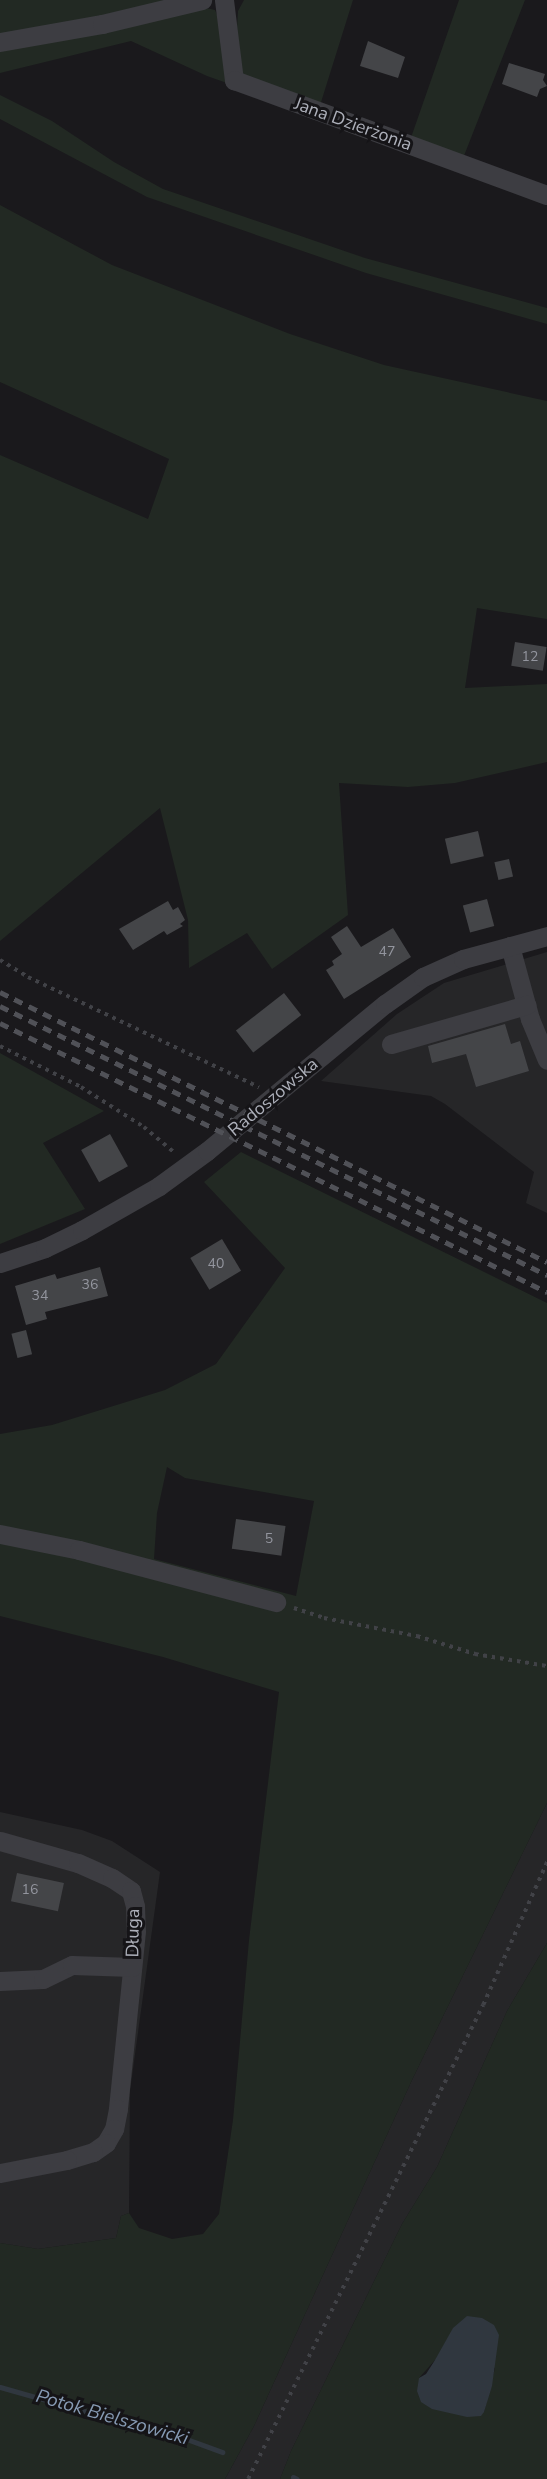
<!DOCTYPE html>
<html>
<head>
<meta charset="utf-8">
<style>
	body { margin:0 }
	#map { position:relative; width:547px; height:2479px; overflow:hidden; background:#1a191c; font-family:"Nunito Sans",sans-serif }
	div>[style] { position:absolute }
	.built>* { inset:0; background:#262628 }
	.green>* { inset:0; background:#222923 }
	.water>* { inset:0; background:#30373f }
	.stream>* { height:5px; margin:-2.5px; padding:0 2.5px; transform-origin:2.5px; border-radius:2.5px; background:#30373f }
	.building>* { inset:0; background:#444548; transform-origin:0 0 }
	.path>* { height:3.5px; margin-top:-1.75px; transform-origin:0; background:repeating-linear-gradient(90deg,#414247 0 3.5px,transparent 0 8.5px) }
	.minor>* { height:19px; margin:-9.5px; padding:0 9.5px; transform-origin:9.5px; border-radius:9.5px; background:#3d3d42 }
	.rail>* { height:5px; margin-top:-2.5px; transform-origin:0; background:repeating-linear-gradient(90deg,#505157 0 9px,transparent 0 16px) }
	span { translate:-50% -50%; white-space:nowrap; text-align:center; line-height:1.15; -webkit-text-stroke:6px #151417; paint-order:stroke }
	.number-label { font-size:14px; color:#93959e }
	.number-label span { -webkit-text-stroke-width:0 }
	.street-label { font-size:18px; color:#adb0ba }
	.water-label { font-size:19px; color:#869ab3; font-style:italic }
</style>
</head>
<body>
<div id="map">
	<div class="built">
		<i style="clip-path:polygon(547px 952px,547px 1213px,526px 1203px,534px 1172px,445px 1104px,431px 1096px,321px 1081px,397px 1014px,444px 983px)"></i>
		<i style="clip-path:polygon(547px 1803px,547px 1943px,507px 2011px,437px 2167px,402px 2224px,291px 2451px,280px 2479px,225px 2479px,254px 2426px,412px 2080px)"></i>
		<i style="clip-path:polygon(0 1812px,82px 1830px,112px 1841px,160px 1872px,130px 2091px,129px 2213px,121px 2216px,116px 2238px,38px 2249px,0 2243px)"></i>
	</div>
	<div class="green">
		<i style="clip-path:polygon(0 0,171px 0,130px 11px,0 35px)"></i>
		<i style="clip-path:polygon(244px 0,353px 0,317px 115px,207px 76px,131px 41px,0 73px,0 50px,206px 8px,215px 10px,241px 69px,237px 28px,238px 11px)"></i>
		<i style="clip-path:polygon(459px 0,525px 0,460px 166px,407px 149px)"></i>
		<i style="clip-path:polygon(0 95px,52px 121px,114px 162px,163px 189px,365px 258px,547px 308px,547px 324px,366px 273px,147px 197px,0 119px)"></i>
		<i style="clip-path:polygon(0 205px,112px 265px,290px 334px,384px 365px,547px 401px,547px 619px,477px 608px,465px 688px,547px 684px,547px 762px,455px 783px,408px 787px,339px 783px,348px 915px,272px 969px,247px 933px,189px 968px,188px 920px,160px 808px,0 941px,0 455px,148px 519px,169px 459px,0 382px)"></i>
		<i style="clip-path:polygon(0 1053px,104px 1111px,43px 1143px,85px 1209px,0 1244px)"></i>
		<i style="clip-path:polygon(evenodd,241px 1152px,547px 1303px,547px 1803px,412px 2080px,254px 2426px,225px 2479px,0 2479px,0 2243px,38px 2249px,116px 2238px,121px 2216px,129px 2213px,139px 2228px,172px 2239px,203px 2234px,219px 2214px,233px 2120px,249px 1940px,279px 1692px,163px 1657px,0 1616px,0 1434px,52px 1425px,165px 1390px,216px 1364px,285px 1268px,204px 1182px,241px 1152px,167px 1467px,185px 1478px,314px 1501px,296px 1596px,154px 1559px,157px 1513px,167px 1467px)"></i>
		<i style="clip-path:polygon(evenodd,547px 1943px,547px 2479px,280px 2479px,291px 2451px,402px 2224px,437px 2167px,507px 2011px,547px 1943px,435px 2360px,495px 2368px,484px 2412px,419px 2378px,435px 2360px)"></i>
	</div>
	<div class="water">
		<i style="clip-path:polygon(467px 2316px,482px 2318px,494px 2325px,499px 2335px,492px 2386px,484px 2412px,481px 2416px,467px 2417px,432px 2409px,421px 2402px,417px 2391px,419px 2378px,426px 2374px,435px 2360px,453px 2328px)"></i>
	</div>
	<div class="stream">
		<i style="left:0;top:2387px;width:102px;rotate:15.9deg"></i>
		<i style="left:98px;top:2415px;width:54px;rotate:11.7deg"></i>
		<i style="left:151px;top:2426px;width:76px;rotate:20.1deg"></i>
		<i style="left:293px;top:2477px;width:4px;rotate:27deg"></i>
	</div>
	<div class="building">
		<i style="clip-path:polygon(368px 41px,405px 57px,398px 78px,360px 66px)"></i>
		<i style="clip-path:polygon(509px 63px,545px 74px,543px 80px,547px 86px,540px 89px,537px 97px,502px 84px)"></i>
		<i style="left:515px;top:642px;width:32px;height:24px;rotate:9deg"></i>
		<i style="left:478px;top:831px;width:26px;height:34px;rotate:77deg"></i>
		<i style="left:509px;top:859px;width:18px;height:15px;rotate:77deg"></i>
		<i style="left:487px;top:899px;width:28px;height:25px;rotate:75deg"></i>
		<i style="clip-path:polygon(168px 901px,173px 910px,178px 907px,185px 920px,180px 924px,183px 926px,167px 935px,164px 931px,133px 950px,119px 929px)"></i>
		<i style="clip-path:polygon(347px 926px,361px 947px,393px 928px,411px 957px,344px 999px,326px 970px,334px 965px,332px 961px,342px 954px,331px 937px)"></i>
		<i style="left:284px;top:993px;width:28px;height:61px;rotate:52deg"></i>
		<i style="clip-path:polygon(505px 1024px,511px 1044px,520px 1041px,529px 1071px,476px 1087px,466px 1054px,432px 1063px,428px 1046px)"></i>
		<i style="left:110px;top:1134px;width:37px;height:33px;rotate:61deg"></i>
		<i style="left:222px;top:1239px;width:37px;height:37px;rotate:59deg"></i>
		<i style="clip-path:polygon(100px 1267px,108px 1296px,45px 1312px,47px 1319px,26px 1325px,15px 1286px,55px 1274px,57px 1279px)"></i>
		<i style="left:26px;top:1330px;width:25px;height:15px;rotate:76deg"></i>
		<i style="left:236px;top:1519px;width:50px;height:30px;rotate:8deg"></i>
		<i style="left:17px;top:1873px;width:48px;height:29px;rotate:12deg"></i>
	</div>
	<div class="path">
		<i style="left:0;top:960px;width:33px;rotate:31deg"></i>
		<i style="left:28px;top:977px;width:256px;rotate:25.5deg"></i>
		<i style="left:0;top:1046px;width:91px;rotate:26.8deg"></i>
		<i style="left:81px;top:1087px;width:75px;rotate:32.4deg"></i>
		<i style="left:144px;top:1127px;width:39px;rotate:40deg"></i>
		<i style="left:294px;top:1608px;width:32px;rotate:18deg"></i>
		<i style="left:324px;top:1618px;width:95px;rotate:11deg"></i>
		<i style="left:417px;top:1636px;width:61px;rotate:17.2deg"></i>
		<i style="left:475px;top:1654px;width:73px;rotate:9.5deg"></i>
		<i style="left:248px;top:2479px;width:529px;rotate:-63.63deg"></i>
		<i style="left:483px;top:2005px;width:157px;rotate:-65.9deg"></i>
	</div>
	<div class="minor">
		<i style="left:224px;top:0;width:81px;rotate:82.9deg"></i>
		<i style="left:234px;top:80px;width:333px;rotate:20.2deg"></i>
		<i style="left:0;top:42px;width:104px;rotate:-10deg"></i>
		<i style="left:102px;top:24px;width:103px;rotate:-13.5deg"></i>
		<i style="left:510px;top:946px;width:76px;rotate:74.7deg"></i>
		<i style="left:530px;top:1019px;width:44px;rotate:67.5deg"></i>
		<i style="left:391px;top:1044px;width:141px;rotate:-16.1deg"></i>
		<i style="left:0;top:1263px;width:47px;rotate:-18.4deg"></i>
		<i style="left:45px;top:1248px;width:41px;rotate:-25.9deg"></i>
		<i style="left:82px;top:1230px;width:89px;rotate:-29.7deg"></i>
		<i style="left:159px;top:1186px;width:59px;rotate:-36.1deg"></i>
		<i style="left:207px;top:1151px;width:231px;rotate:-39.6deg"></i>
		<i style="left:385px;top:1004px;width:47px;rotate:-35.4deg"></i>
		<i style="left:423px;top:977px;width:44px;rotate:-24.2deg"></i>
		<i style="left:463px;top:959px;width:87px;rotate:-15.3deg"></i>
		<i style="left:0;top:1534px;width:81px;rotate:11.4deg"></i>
		<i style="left:79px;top:1550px;width:204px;rotate:14.8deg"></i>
		<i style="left:0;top:1841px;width:81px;rotate:15.8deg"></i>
		<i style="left:78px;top:1863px;width:37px;rotate:24deg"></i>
		<i style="left:112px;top:1878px;width:23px;rotate:34deg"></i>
		<i style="left:131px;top:1891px;width:16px;rotate:75deg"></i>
		<i style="left:135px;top:1906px;width:25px;rotate:88deg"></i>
		<i style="left:136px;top:1931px;width:179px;rotate:95.8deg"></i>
		<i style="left:118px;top:2109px;width:20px;rotate:101deg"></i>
		<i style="left:114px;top:2129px;width:16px;rotate:120deg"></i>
		<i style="left:106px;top:2143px;width:16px;rotate:145deg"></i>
		<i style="left:93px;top:2152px;width:27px;rotate:163deg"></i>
		<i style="left:67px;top:2160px;width:68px;rotate:169deg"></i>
		<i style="left:0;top:1981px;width:43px;rotate:-2.7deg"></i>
		<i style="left:43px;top:1979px;width:32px;rotate:-26deg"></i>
		<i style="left:72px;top:1965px;width:60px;rotate:1.9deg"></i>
	</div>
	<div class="rail">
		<i style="left:0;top:992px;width:610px;rotate:26.27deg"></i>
		<i style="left:0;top:1006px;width:610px;rotate:26.19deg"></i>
		<i style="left:0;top:1023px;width:610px;rotate:26.19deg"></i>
	</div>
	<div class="number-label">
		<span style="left:530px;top:657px">12</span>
		<span style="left:387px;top:952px">47</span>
		<span style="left:216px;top:1264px">40</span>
		<span style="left:90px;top:1285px">36</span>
		<span style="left:40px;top:1296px">34</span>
		<span style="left:269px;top:1539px">5</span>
		<span style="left:30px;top:1890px">16</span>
	</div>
	<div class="street-label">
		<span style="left:353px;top:124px;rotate:20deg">Jana Dzierżonia</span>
		<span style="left:273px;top:1097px;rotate:-40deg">Radoszowska</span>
		<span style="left:133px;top:1933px;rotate:-89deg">Długa</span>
	</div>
	<div class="water-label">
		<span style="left:112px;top:2418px;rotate:16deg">Potok Bielszowicki</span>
	</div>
</div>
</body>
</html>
